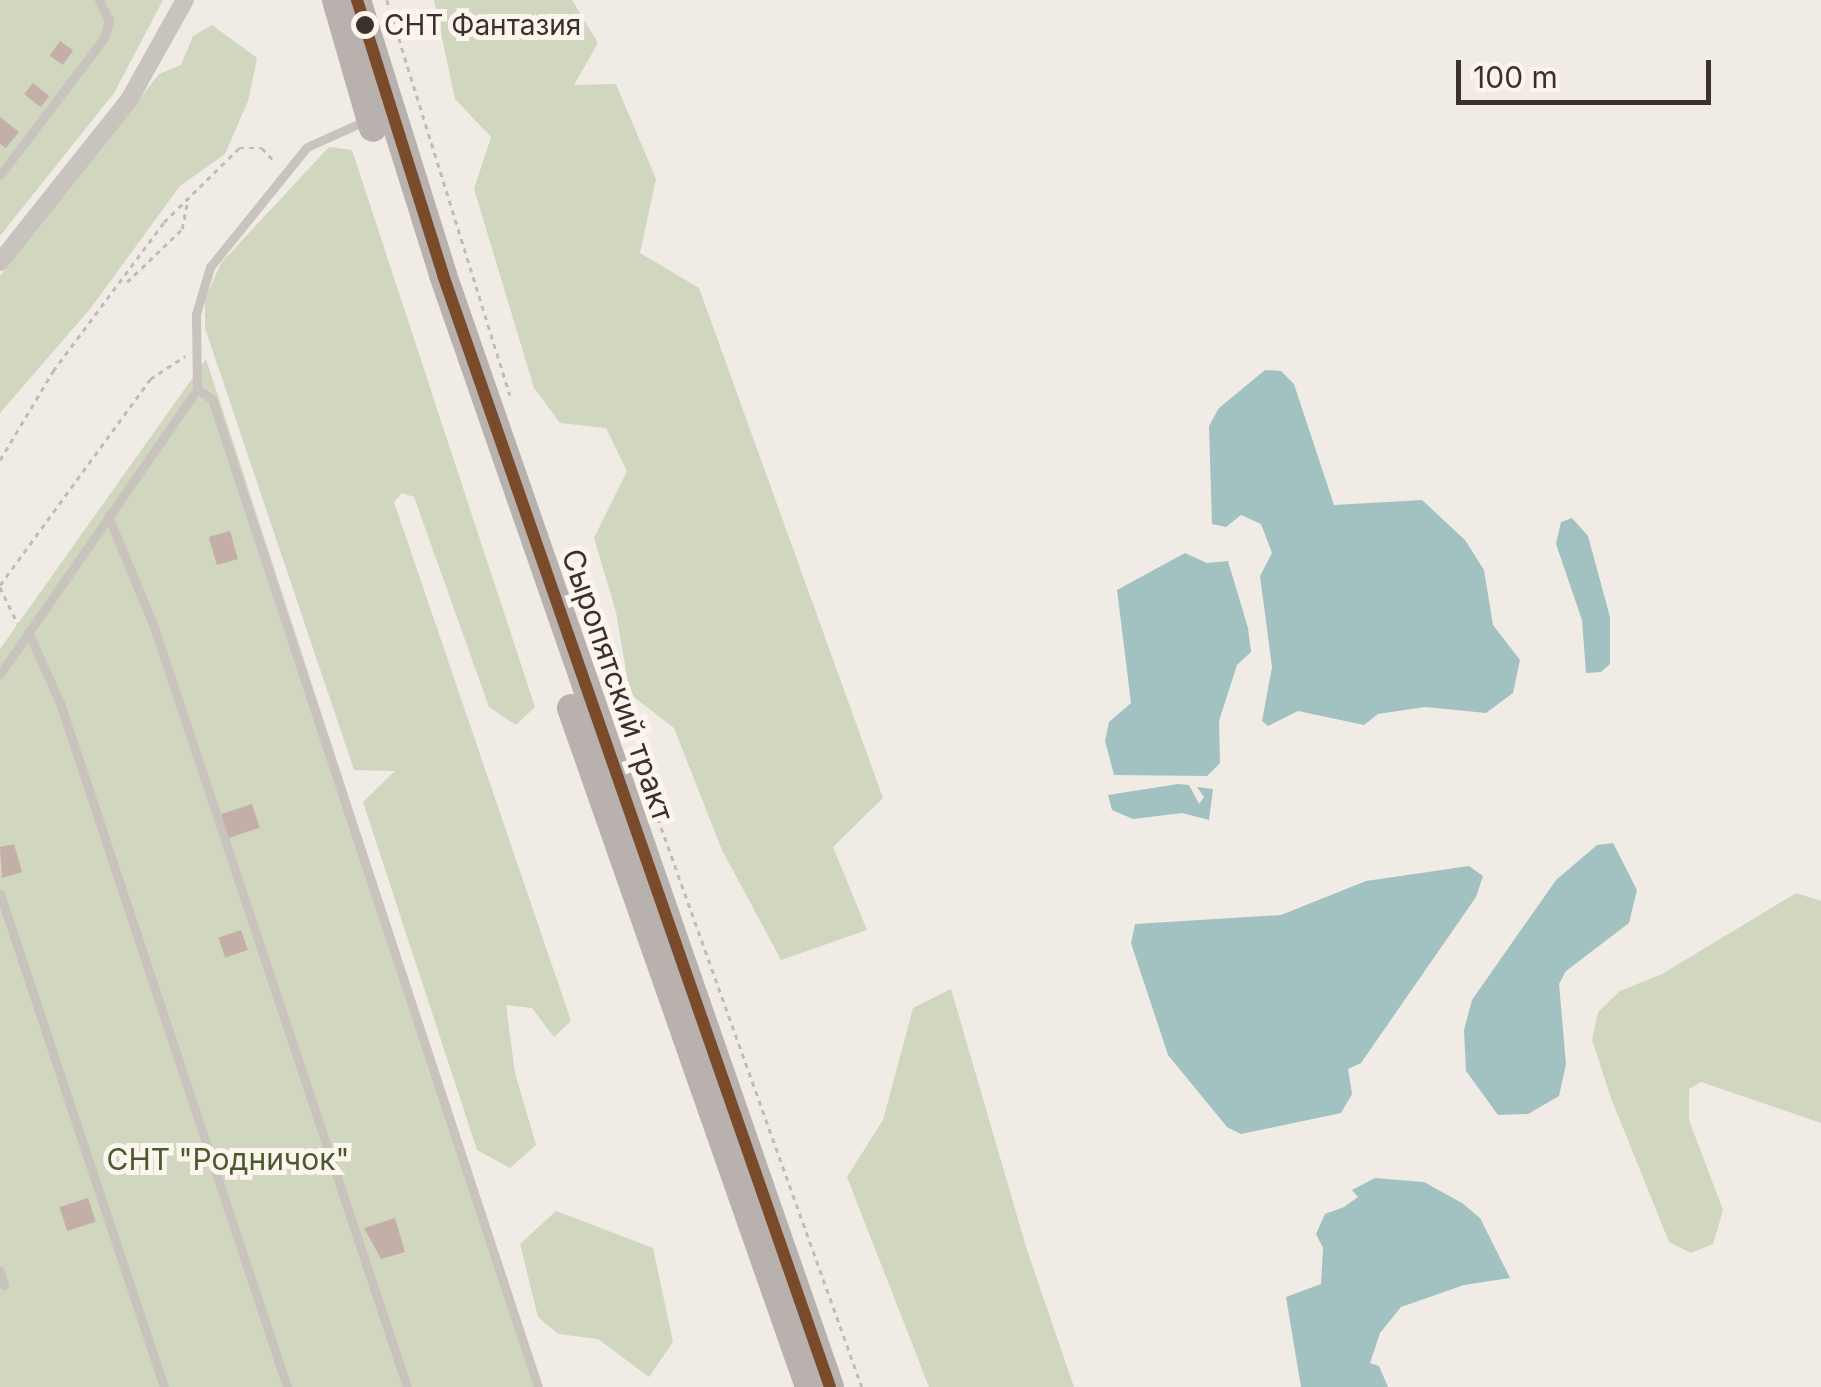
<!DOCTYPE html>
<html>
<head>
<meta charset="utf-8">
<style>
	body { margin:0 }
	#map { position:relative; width:1821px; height:1387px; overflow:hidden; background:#f0ebe5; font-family:Inter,sans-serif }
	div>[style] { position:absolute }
	.green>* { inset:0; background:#d1d6bf }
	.water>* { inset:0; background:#a1c2c1 }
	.building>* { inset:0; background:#c3afa7; transform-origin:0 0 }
	.path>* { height:2.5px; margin-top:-1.25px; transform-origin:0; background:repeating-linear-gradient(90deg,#c2bbb6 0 5px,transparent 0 10px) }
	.lane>* { height:9px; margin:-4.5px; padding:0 4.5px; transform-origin:4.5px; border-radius:4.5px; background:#c9c3be }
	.street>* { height:18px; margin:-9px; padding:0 9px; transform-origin:9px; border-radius:9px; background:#c9c3be }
	.primary>* { height:28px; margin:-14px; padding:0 14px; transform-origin:14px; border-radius:14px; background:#b8b1ad }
	.bus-1>* { height:12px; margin:-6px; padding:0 6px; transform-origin:6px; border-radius:6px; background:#7a4b2a }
	.dots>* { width:28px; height:28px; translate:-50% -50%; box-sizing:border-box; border:5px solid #fbf5ee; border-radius:50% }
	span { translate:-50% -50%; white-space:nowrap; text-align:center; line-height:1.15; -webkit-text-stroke:10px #fbf5ee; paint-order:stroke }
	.bus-label { font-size:28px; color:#3b302b }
	.left { translate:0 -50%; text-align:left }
	.street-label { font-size:30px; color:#3b302b }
	.park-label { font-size:30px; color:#4a5a2e }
	.scale { position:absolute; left:1456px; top:60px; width:255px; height:45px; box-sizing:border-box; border:5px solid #3b302b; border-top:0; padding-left:12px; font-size:30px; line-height:35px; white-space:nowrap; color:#3b302b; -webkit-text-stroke:8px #fbf5ee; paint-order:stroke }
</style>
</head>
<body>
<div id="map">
	<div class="green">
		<i style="clip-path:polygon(0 0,163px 0,114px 93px,0 236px)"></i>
		<i style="clip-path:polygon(434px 0,572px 0,598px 43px,574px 85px,616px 84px,656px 179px,640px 253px,699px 288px,883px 798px,833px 847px,867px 930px,781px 960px,722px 850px,674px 728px,630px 694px,616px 612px,594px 538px,627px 471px,606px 428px,560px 423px,534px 388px,474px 189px,491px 137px,455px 99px)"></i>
		<i style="clip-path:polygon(212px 25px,257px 58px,248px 101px,225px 154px,180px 186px,90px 309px,0 413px,0 276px,159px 74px,181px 65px,193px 36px)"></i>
		<i style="clip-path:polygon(329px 147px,352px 150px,535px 707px,516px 725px,489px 707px,414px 497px,402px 493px,394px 502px,571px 1021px,554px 1037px,532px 1008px,506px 1005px,515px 1073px,536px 1145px,510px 1168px,477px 1150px,363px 802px,395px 771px,354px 770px,205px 328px,205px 299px,221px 263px)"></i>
		<i style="clip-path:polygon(206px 359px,541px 1387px,0 1387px,0 649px)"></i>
		<i style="clip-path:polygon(1796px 893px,1821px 901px,1821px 1123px,1701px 1082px,1689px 1089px,1689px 1120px,1723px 1210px,1713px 1244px,1691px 1253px,1669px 1242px,1611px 1098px,1592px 1040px,1598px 1012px,1620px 991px,1662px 974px)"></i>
		<i style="clip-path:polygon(951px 989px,1027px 1250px,1074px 1387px,929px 1387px,847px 1177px,883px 1120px,913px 1008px)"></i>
		<i style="clip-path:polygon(556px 1211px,653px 1248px,673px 1342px,649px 1377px,598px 1339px,558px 1334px,538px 1317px,520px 1244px)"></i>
	</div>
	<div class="water">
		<i style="clip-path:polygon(1265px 370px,1281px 371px,1294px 384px,1334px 505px,1422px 500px,1465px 540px,1484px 570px,1493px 625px,1520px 660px,1513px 693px,1486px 713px,1425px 707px,1378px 714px,1364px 725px,1298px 711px,1268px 726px,1262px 721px,1272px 667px,1260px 576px,1272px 553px,1261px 524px,1241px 515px,1226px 527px,1212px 524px,1209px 426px,1219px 408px)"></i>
		<i style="clip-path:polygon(1572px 518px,1588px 536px,1610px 617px,1610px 664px,1601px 672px,1586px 673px,1582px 620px,1556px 544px,1561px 522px)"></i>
		<i style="clip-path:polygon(1185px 553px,1207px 563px,1228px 561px,1248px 628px,1251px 652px,1237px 665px,1219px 721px,1220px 763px,1207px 776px,1114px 775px,1105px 741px,1109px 722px,1131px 703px,1117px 590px)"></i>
		<i style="clip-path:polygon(1178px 784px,1189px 785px,1199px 804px,1204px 797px,1197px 787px,1213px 789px,1209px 820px,1182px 813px,1133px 819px,1112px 810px,1108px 795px)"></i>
		<i style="clip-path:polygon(1613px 843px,1637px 890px,1629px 923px,1566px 971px,1559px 984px,1566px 1064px,1559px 1096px,1528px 1114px,1498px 1115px,1466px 1071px,1464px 1030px,1472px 1000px,1556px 880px,1597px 845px)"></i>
		<i style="clip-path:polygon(1469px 866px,1483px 876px,1476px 897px,1361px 1063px,1348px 1069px,1352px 1094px,1341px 1113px,1241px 1134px,1227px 1127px,1168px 1055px,1131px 943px,1135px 924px,1281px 915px,1366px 881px)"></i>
		<i style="clip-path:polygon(1375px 1178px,1424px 1182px,1462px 1203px,1480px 1218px,1510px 1278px,1464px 1285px,1401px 1307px,1380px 1333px,1370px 1363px,1379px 1366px,1388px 1387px,1301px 1387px,1286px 1297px,1321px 1284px,1323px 1248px,1316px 1234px,1325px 1214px,1344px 1207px,1358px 1197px,1352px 1190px)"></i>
	</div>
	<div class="building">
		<i style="left:60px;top:41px;width:16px;height:18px;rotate:35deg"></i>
		<i style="left:33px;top:83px;width:21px;height:14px;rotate:39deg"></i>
		<i style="clip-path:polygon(0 117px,19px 132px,6px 148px,0 144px)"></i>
		<i style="left:230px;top:531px;width:29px;height:22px;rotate:74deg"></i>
		<i style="left:252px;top:804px;width:25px;height:33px;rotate:72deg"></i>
		<i style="clip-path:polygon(14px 844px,22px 872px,2px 878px,0 847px)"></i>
		<i style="left:241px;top:930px;width:21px;height:24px;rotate:71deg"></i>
		<i style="left:88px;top:1198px;width:25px;height:30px;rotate:72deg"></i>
		<i style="clip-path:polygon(395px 1218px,405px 1252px,381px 1259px,364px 1228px)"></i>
	</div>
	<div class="path">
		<i style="left:387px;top:0;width:414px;rotate:72.7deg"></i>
		<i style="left:127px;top:282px;width:76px;rotate:-43.9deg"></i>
		<i style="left:182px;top:229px;width:25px;rotate:-79deg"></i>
		<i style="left:0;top:460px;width:104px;rotate:-59.2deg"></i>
		<i style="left:53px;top:371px;width:186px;rotate:-53.3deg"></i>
		<i style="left:164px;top:222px;width:105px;rotate:-44.6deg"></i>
		<i style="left:239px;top:148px;width:23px"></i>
		<i style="left:262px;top:148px;width:19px;rotate:47deg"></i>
		<i style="left:0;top:585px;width:255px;rotate:-53.9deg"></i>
		<i style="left:150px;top:379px;width:42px;rotate:-33.3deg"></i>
		<i style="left:0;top:587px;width:41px;rotate:64.1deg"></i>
		<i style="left:641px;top:771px;width:654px;rotate:70.26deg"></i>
	</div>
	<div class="lane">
		<i style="left:0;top:175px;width:172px;rotate:-52.8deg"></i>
		<i style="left:104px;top:38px;width:19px;rotate:-74deg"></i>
		<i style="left:109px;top:20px;width:22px;rotate:-117deg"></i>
		<i style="left:197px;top:389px;width:18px;rotate:34deg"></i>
		<i style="left:212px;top:399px;width:1040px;rotate:71.74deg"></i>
		<i style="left:108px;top:516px;width:117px;rotate:67.4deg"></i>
		<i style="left:153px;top:624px;width:804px;rotate:71.59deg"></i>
		<i style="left:28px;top:632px;width:78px;rotate:65.7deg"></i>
		<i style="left:60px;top:703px;width:721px;rotate:71.64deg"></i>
		<i style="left:0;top:674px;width:346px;rotate:-55.3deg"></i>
		<i style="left:197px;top:389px;width:75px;rotate:-90.8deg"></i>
		<i style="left:196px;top:314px;width:49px;rotate:-73.4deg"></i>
		<i style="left:210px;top:267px;width:154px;rotate:-51.1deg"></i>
		<i style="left:307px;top:147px;width:66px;rotate:-24.2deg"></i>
		<i style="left:0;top:894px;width:520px;rotate:71.6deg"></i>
		<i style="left:0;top:1271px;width:15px;rotate:74deg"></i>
	</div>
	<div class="street">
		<i style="left:0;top:262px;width:207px;rotate:-51.5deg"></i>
		<i style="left:129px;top:100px;width:115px;rotate:-60.8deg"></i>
	</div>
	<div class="primary">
		<i style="left:336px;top:0;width:133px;rotate:73.9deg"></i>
		<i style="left:357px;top:0;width:288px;rotate:72.6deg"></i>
		<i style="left:443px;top:275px;width:1177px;rotate:70.81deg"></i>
		<i style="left:571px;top:708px;width:720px;rotate:70.68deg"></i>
	</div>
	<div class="bus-1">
		<i style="left:357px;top:0;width:288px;rotate:72.6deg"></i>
		<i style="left:443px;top:275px;width:1177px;rotate:70.81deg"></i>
	</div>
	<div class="dots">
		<i style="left:365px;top:25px;background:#3b302b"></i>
	</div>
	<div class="bus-label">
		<span class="left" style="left:384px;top:25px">СНТ Фантазия</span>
	</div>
	<div class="street-label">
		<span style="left:618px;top:685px;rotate:71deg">Сыропятский тракт</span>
	</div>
	<div class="park-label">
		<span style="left:228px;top:1159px">СНТ "Родничок"</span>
	</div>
	<div class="scale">100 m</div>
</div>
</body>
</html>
